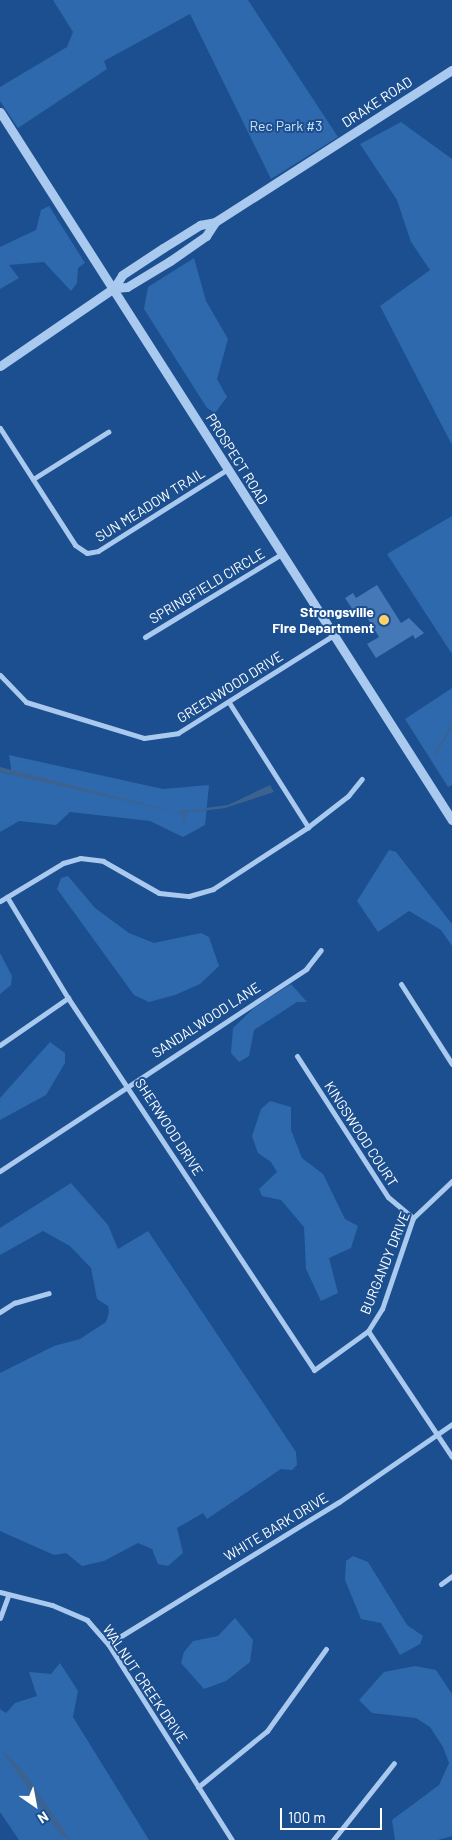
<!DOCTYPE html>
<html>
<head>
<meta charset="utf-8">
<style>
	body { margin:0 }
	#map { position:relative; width:452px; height:1840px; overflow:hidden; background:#1b4f8f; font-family:Barlow,sans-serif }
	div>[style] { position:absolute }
	.green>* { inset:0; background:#2e69ad }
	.water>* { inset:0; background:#3c6290 }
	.stream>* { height:2px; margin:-1px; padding:0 1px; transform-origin:1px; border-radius:1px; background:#3c6290 }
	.building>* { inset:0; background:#4478b7 }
	.minor>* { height:5px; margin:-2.5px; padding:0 2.5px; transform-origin:2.5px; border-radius:2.5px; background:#a9c9ee }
	.tertiary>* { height:9px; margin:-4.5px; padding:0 4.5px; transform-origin:4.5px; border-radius:4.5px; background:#a9c9ee }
	.dots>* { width:14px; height:14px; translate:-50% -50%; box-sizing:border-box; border:2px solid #1b4f8f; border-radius:50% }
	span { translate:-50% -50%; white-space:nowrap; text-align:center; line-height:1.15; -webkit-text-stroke:4px #1b4f8f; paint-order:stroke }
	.street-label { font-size:14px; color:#fff }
	.park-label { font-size:14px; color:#cfe3fa }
	.poi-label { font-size:14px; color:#fff; font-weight:700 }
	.right { translate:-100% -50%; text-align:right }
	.north { position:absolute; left:10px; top:1780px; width:50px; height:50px; -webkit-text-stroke:4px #1b4f8f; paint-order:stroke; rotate:147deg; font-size:14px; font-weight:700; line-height:20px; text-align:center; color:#fff }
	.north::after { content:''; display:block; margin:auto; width:18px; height:22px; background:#fff; clip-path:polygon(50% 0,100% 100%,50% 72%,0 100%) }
	.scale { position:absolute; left:280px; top:1808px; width:102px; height:22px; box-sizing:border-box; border:2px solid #fff; border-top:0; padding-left:6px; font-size:15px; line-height:18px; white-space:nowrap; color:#fff; -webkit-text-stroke:4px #1b4f8f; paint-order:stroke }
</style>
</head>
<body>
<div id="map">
	<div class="green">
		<i style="clip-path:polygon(53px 0,248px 0,338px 137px,271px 179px,190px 14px,104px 61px,107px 69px,18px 128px,0 101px,0 87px,67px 47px,73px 32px)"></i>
		<i style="clip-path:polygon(401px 122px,452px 159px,452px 445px,380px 306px,430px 270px,411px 242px,397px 200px,360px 144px)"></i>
		<i style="clip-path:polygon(49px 206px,85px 263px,78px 268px,77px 283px,71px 291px,44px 262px,9px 265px,19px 278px,0 289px,0 247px,36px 230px,41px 210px)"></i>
		<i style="clip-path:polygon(194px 258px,206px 301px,228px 339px,217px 379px,227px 397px,215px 413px,207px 408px,144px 309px,148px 287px)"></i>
		<i style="clip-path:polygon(452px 516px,452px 654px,387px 554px)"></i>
		<i style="clip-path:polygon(452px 688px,452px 785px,448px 787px,405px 719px)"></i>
		<i style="clip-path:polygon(9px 755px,163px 789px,209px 785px,205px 825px,183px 837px,150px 821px,70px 812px,56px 825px,19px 821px,0 832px,0 772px,12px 775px)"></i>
		<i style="clip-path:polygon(389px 850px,396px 852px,452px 924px,452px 946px,441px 930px,409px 911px,378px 932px,357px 901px)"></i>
		<i style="clip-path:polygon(68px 876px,95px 908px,129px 933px,154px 943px,201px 933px,209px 937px,219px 966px,200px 984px,175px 995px,149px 1002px,134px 995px,57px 889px,61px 878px)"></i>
		<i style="clip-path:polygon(0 953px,12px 976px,11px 985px,0 994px)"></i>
		<i style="clip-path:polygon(291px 984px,307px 1002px,297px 1002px,254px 1030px,249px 1056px,239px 1062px,231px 1053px,233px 1028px,255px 1007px)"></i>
		<i style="clip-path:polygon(50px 1042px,65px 1053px,65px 1063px,46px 1095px,0 1120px,0 1098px)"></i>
		<i style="clip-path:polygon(270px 1101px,291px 1107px,291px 1130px,302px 1158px,323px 1174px,345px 1219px,358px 1226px,351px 1248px,329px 1258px,338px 1293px,321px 1301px,306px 1269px,304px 1227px,281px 1200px,262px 1196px,259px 1189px,277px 1172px,271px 1162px,258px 1153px,252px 1136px,261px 1109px)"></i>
		<i style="clip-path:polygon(71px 1183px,108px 1225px,118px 1249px,148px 1231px,296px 1452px,297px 1465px,292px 1470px,281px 1469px,207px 1519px,203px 1513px,177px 1528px,183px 1553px,168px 1566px,158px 1564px,152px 1549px,138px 1543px,104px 1561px,82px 1566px,66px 1553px,54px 1555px,0 1531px,0 1373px,54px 1346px,80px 1339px,106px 1322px,109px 1312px,108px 1306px,97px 1299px,91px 1268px,70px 1246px,43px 1231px,0 1255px,0 1228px)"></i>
		<i style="clip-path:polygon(353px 1556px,368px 1562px,407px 1625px,423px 1636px,420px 1644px,400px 1655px,381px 1623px,361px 1619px,345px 1580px,346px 1561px)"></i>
		<i style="clip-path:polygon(235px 1618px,253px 1640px,250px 1662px,226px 1681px,204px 1689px,181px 1663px,184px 1652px,193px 1641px,218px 1636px)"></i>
		<i style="clip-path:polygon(60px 1663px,78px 1691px,73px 1717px,149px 1840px,19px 1840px,0 1812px,0 1709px,6px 1713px,15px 1703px,37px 1696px,29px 1672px,51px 1674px)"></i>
		<i style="clip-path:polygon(415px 1666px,436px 1670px,452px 1694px,452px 1836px,438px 1840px,395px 1840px,392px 1820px,439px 1785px,449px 1763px,443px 1747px,430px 1727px,416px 1718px,372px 1713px,359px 1700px,384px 1672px)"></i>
	</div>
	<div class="water">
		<i style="clip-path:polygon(0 767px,176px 812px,228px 805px,270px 785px,274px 792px,225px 808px,186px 813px,184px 825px,183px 814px,16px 776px,0 772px)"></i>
		<i style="clip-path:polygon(0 1748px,22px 1770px,71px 1840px,60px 1834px)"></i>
	</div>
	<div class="stream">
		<i style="left:434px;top:755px;width:34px;rotate:-58deg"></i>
	</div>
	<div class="building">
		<i style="clip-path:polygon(377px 585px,401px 623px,409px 618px,424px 633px,415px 639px,413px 635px,376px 658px,367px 644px,379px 637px,360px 606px,353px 610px,345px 598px,353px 593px,356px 598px)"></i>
	</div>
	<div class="minor">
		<i style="left:0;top:428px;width:139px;rotate:57.3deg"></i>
		<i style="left:75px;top:545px;width:14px;rotate:34deg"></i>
		<i style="left:87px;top:553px;width:11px;rotate:-10deg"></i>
		<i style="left:98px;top:551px;width:151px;rotate:-32.3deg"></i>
		<i style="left:33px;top:479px;width:89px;rotate:-32.1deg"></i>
		<i style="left:145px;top:637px;width:158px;rotate:-31.3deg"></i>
		<i style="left:0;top:675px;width:37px;rotate:46deg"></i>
		<i style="left:26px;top:702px;width:123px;rotate:17deg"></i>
		<i style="left:144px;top:738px;width:34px;rotate:-8deg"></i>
		<i style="left:178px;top:733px;width:182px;rotate:-32.2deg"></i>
		<i style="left:230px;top:704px;width:146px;rotate:57.6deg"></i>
		<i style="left:7px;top:897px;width:118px;rotate:58.9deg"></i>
		<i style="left:68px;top:998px;width:446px;rotate:56.5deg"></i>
		<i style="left:314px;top:1370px;width:67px;rotate:-35.8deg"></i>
		<i style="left:368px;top:1331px;width:26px;rotate:-58deg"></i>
		<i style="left:382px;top:1309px;width:96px;rotate:-71.2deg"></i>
		<i style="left:413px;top:1218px;width:54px;rotate:-43.5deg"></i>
		<i style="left:0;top:901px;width:74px;rotate:-31.1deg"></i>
		<i style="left:63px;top:863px;width:18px;rotate:-16deg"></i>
		<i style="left:80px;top:858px;width:23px;rotate:7deg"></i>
		<i style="left:103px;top:861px;width:64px;rotate:29.7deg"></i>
		<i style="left:159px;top:893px;width:30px;rotate:6deg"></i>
		<i style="left:189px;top:896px;width:25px;rotate:-16deg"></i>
		<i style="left:213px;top:889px;width:113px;rotate:-33.1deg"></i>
		<i style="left:308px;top:827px;width:51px;rotate:-37.8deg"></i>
		<i style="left:348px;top:796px;width:22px;rotate:-51deg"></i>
		<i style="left:401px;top:984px;width:95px;rotate:57.5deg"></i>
		<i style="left:0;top:1045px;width:83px;rotate:-34.7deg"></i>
		<i style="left:297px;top:1056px;width:168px;rotate:57.2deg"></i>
		<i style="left:388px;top:1197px;width:33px;rotate:40deg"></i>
		<i style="left:0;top:1171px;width:367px;rotate:-33.4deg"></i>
		<i style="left:306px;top:969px;width:24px;rotate:-52deg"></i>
		<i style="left:0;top:1312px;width:17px;rotate:-33deg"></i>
		<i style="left:14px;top:1303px;width:36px;rotate:-16deg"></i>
		<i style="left:368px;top:1331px;width:151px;rotate:56.3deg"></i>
		<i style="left:441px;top:1584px;width:14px;rotate:-36deg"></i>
		<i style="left:0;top:1592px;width:54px;rotate:14deg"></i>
		<i style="left:52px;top:1605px;width:38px;rotate:23deg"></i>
		<i style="left:87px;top:1620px;width:32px;rotate:49deg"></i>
		<i style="left:108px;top:1644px;width:232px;rotate:57.7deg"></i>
		<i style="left:0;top:1618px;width:23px;rotate:-70deg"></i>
		<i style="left:108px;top:1644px;width:271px;rotate:-31.6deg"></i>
		<i style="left:339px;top:1502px;width:137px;rotate:-34.6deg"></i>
		<i style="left:198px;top:1787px;width:89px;rotate:-39.1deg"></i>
		<i style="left:267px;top:1731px;width:101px;rotate:-54.3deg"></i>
		<i style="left:333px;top:1840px;width:98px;rotate:-51.6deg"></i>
	</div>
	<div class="tertiary">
		<i style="left:0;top:112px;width:840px;rotate:57.45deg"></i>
		<i style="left:114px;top:288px;width:13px;rotate:-4deg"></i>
		<i style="left:127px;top:287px;width:50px;rotate:-31.2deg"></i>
		<i style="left:170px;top:261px;width:44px;rotate:-34.8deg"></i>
		<i style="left:206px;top:236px;width:17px;rotate:-57deg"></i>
		<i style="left:0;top:366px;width:138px;rotate:-34.4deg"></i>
		<i style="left:114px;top:288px;width:15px;rotate:-58deg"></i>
		<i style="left:122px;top:275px;width:49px;rotate:-33.4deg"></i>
		<i style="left:163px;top:248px;width:44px;rotate:-31.9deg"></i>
		<i style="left:200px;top:225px;width:15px;rotate:-11deg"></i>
		<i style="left:215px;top:222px;width:282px;rotate:-32.7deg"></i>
	</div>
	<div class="dots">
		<i style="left:384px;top:620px;background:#ffd166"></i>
	</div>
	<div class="street-label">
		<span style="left:377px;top:102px;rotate:-33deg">DRAKE ROAD</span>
		<span style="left:237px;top:459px;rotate:58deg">PROSPECT ROAD</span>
		<span style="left:150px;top:505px;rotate:-32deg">SUN MEADOW TRAIL</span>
		<span style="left:207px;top:586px;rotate:-31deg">SPRINGFIELD CIRCLE</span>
		<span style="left:230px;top:687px;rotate:-32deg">GREENWOOD DRIVE</span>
		<span style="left:206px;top:1020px;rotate:-33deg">SANDALWOOD LANE</span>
		<span style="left:169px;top:1127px;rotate:57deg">SHERWOOD DRIVE</span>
		<span style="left:361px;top:1134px;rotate:57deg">KINGSWOOD COURT</span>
		<span style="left:385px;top:1263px;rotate:-68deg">BURGANDY DRIVE</span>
		<span style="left:276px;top:1527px;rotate:-31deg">WHITE BARK DRIVE</span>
		<span style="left:145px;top:1684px;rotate:56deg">WALNUT CREEK DRIVE</span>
	</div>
	<div class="park-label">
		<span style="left:286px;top:126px">Rec Park #3</span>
	</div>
	<div class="poi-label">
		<span class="right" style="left:374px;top:620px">Strongsville<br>Fire Department</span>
	</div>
	<div class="north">N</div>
	<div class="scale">100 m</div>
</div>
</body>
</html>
